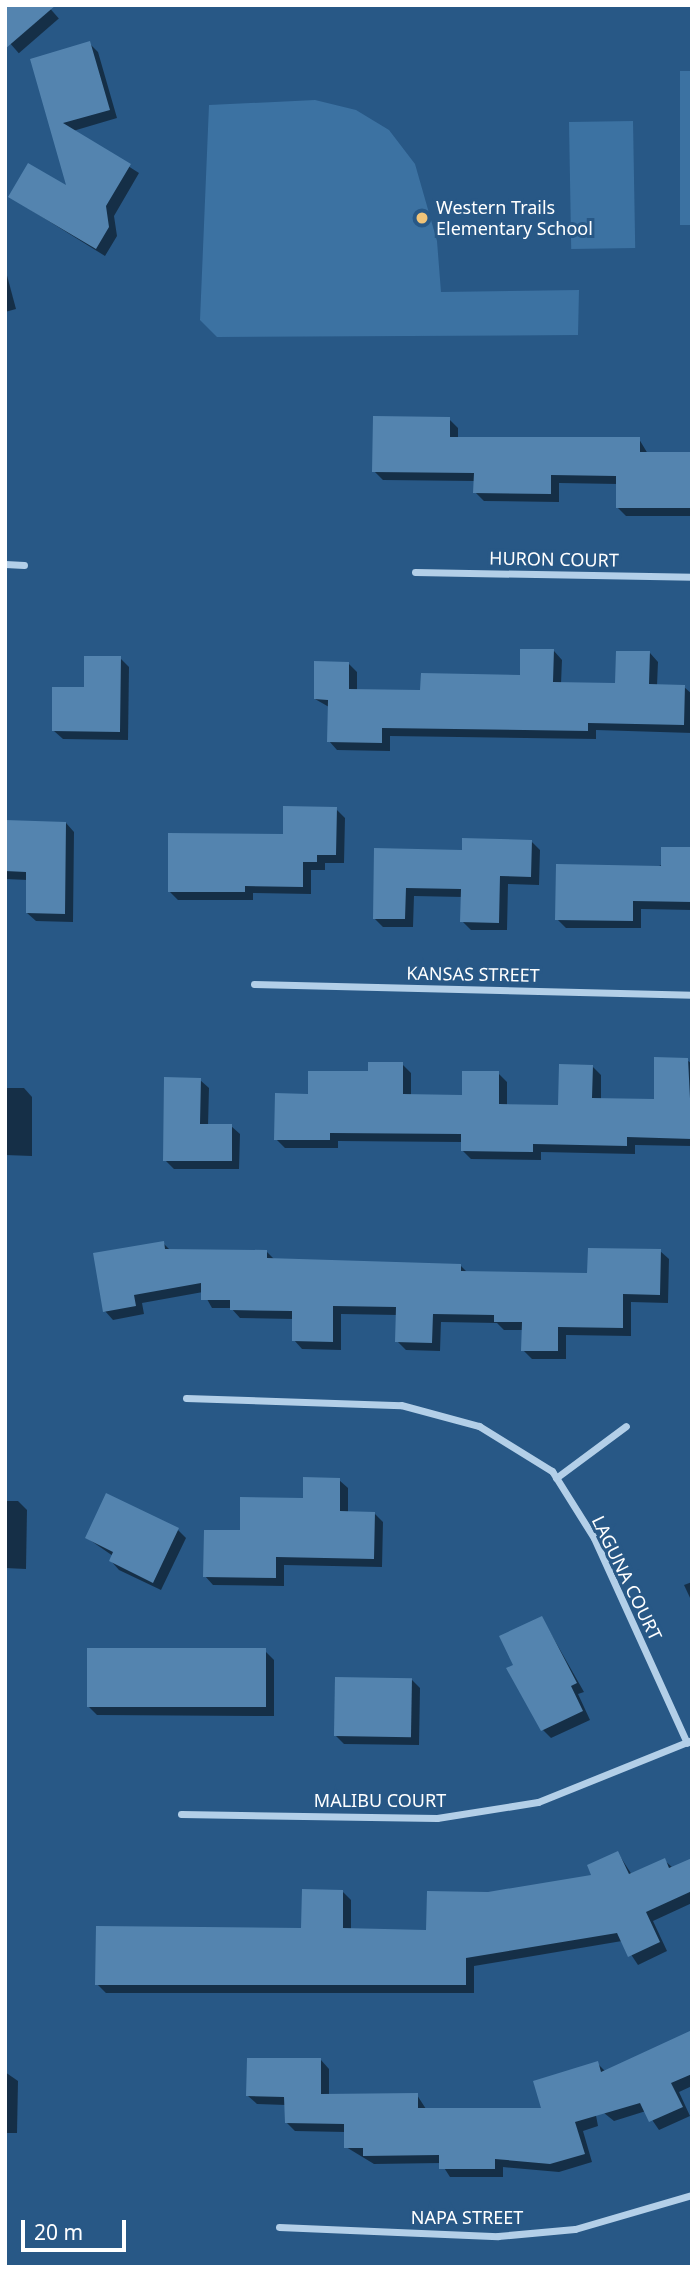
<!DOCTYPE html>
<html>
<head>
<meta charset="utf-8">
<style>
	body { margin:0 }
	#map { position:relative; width:697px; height:2272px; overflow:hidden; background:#285886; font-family:"Noto Sans",sans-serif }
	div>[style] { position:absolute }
	.green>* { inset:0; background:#3c72a2; transform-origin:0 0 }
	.shadow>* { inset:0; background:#0007; transform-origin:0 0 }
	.building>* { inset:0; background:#5484af; transform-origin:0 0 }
	.minor>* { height:7px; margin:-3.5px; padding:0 3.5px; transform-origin:3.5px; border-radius:3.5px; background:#b3cfe8 }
	.dots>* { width:19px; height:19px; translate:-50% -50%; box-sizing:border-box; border:4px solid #285886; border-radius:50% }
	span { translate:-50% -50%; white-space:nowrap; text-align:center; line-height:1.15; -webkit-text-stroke:6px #285886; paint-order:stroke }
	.poi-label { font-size:18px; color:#fff }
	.left { translate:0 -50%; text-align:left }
	.street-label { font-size:18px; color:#fff }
	.frame { position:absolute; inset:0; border:7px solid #fff; pointer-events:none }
	.scale { position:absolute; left:21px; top:2220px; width:105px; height:32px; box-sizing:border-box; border:4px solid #fff; border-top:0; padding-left:9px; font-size:21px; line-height:24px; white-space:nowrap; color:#fff; -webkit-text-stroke:5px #285886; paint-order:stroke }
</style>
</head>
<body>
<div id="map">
	<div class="green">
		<i style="left:680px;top:71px;width:12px;height:154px"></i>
		<i style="clip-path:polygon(315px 100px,356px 110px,389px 130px,415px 164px,437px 241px,441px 292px,579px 290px,578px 335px,217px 337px,200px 320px,209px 105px)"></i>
		<i style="left:633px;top:121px;width:127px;height:64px;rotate:89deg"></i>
	</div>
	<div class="shadow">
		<i style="left:47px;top:5px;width:18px;height:53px;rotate:49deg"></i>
		<i style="clip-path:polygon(89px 43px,98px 52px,117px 118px,73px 131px,139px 173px,114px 216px,117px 236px,105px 256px,10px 197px,69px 188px,32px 60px)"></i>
		<i style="clip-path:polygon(5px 268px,16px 309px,5px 312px)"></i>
		<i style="clip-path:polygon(449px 419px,458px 428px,458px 439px,639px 439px,648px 454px,692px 454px,692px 516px,626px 516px,617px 507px,618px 484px,559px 483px,559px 502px,484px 501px,475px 492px,475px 481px,383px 480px,374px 471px)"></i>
		<i style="clip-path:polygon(554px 651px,562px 660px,561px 684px,617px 685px,650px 653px,658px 662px,657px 686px,684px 687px,692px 694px,692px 733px,596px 730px,596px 739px,390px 736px,390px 751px,337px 750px,329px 741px,329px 707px,315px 699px,348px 663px,357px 672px,357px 691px,422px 692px,521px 676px)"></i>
		<i style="clip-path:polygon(120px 658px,129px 667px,128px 740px,63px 739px,54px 731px,86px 689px)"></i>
		<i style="clip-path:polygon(336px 809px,345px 818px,344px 863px,325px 863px,325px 870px,311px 870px,311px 894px,253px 893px,253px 900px,178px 900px,169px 891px)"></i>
		<i style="clip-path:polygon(5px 821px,66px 823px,74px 832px,73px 922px,36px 921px,27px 913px,28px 880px,5px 879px)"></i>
		<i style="clip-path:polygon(531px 841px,540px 850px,539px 885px,508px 884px,507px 930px,471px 930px,462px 921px,463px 897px,414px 896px,413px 927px,383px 927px,374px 918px,376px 850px,463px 852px)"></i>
		<i style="clip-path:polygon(692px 849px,692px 910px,641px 909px,641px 928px,566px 928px,557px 919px)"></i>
		<i style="clip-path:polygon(687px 1060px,692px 1064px,692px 1146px,635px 1145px,635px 1154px,541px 1152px,541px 1160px,471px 1159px,462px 1150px,462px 1142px,338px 1141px,338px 1148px,285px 1148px,276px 1139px,310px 1095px,402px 1064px,411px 1073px,411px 1096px,463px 1096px,498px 1073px,507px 1082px,507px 1106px,560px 1107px,592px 1066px,601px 1075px,601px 1100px,655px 1101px)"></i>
		<i style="clip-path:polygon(200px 1080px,209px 1088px,208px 1126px,231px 1126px,240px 1134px,239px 1169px,174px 1169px,165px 1160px)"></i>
		<i style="clip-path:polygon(5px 1088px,24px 1088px,32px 1097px,32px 1156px,5px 1155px)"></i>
		<i style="clip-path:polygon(163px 1243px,171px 1251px,267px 1252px,275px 1260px,461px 1266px,467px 1272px,589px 1275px,660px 1251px,669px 1259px,668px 1303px,631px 1302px,631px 1336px,566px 1335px,566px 1359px,532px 1359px,523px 1350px,523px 1330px,504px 1330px,497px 1323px,441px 1322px,440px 1351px,406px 1350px,397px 1341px,398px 1315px,341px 1314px,341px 1350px,302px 1349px,294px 1340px,294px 1319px,240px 1318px,231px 1308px,212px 1308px,203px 1292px,142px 1303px,144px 1314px,113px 1320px,105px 1311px)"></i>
		<i style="clip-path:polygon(339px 1480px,348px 1488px,348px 1513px,374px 1513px,383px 1522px,382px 1567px,284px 1565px,284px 1586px,213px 1585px,205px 1576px,241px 1532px)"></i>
		<i style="clip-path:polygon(5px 1501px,18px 1501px,27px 1510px,26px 1569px,5px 1568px)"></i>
		<i style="clip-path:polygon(178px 1530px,186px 1538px,161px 1590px,119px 1570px,111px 1561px,113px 1556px,87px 1538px)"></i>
		<i style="clip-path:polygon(692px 1582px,692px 1602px,684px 1585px)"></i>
		<i style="clip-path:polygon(542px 1618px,584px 1692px,578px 1694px,590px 1720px,551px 1738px,543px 1730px,515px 1666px)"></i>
		<i style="clip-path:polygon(265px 1651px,274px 1660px,274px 1716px,97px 1715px,88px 1706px)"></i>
		<i style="clip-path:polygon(412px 1680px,420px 1688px,419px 1745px,344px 1744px,336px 1736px)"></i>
		<i style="clip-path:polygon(618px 1853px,632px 1875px,664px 1860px,673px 1868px,692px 1860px,692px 1903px,653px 1921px,667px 1951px,638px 1965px,622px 1941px,474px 1966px,474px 1993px,106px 1993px,97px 1984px,303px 1930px,343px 1892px,351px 1900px,351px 1930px,428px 1931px,488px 1894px,593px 1876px)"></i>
		<i style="clip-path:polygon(692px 2034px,692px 2086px,679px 2092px,690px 2116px,659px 2130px,646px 2111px,614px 2121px,594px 2105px,598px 2126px,583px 2131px,592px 2162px,559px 2172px,503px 2167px,503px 2177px,450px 2177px,441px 2163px,374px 2164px,346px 2147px,346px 2132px,295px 2131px,286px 2122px,286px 2105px,257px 2104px,248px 2096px,321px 2060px,329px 2069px,329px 2095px,417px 2095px,426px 2109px,543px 2109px,597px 2063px,606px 2072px)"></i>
		<i style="clip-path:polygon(5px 2072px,18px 2081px,17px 2133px,5px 2133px)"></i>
	</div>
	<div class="building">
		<i style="clip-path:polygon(5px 5px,56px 5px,5px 49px)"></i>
		<i style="clip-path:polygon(90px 41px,110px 110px,63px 123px,131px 164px,106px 206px,109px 227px,96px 249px,8px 197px,28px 163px,66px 185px,30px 59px)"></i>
		<i style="clip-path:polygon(373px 416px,450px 417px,450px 437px,640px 437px,640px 452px,692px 452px,692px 508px,616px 508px,616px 476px,551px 475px,551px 494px,473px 493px,474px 473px,372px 472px)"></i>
		<i style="clip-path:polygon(520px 649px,554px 649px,553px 682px,615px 683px,616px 651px,650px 651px,649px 684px,685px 685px,684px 725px,588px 723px,588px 731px,382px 728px,382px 743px,327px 742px,328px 700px,314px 699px,314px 661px,349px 662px,349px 689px,420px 690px,421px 673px,520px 675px)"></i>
		<i style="clip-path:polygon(84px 656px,121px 656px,120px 732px,52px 731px,52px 687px,84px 687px)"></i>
		<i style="clip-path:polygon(283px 806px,337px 807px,336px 855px,317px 855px,317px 862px,303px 862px,303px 887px,245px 886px,245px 892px,168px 892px,168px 833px,283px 834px)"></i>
		<i style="clip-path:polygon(5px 820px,66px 822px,65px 914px,26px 913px,26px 872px,5px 871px)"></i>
		<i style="clip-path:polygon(462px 838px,532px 840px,531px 877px,500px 876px,499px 923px,460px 922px,461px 889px,406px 888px,405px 919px,373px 919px,374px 848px,462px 850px)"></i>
		<i style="clip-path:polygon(661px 847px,692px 847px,692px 902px,633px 901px,633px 921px,555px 920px,556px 864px,661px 866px)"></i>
		<i style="clip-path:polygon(654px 1057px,688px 1058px,692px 1139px,627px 1137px,627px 1146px,533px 1144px,533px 1152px,461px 1151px,461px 1134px,330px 1133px,330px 1140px,274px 1140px,275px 1093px,308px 1094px,308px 1071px,368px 1071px,368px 1062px,403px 1062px,403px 1094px,462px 1095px,462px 1071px,499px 1071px,499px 1104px,558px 1105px,559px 1064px,593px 1065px,592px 1098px,654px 1099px)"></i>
		<i style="clip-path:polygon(164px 1077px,201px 1078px,200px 1124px,232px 1124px,232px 1161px,163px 1161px)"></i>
		<i style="clip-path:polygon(164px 1241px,165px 1249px,267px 1250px,267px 1258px,461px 1264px,461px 1271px,587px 1273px,588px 1248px,661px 1249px,660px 1295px,623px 1294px,623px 1328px,558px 1327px,558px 1351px,521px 1351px,522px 1322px,494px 1322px,494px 1315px,433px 1314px,432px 1343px,395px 1342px,396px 1307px,333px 1306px,333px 1342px,292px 1341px,292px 1311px,230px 1310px,230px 1300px,201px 1300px,201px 1283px,134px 1295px,136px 1306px,103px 1312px,93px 1253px)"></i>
		<i style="clip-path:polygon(303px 1477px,340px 1478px,340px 1511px,375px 1512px,374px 1559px,276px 1557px,276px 1578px,203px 1577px,204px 1530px,240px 1530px,240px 1497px,303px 1498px)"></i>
		<i style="clip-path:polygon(106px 1493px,179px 1528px,153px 1583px,109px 1561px,113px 1552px,85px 1538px)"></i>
		<i style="clip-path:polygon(542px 1616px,577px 1683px,571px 1686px,583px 1711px,541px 1731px,506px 1668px,513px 1665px,499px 1636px)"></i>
		<i style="left:87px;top:1648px;width:179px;height:59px"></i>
		<i style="left:335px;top:1677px;width:77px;height:59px;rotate:1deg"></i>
		<i style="clip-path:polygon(618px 1851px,629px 1874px,665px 1858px,669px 1868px,692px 1858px,692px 1891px,646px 1912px,660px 1942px,628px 1957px,617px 1933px,466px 1958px,466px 1985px,95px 1985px,96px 1926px,301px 1928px,302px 1889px,343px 1890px,343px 1928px,426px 1930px,427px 1891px,488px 1892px,591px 1875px,587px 1865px)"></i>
		<i style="clip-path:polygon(692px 2030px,692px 2074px,671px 2083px,683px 2107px,649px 2122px,640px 2103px,575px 2122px,585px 2154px,550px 2164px,495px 2159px,495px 2169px,439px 2169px,439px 2155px,363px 2156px,363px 2148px,344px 2148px,344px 2124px,285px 2123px,284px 2097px,246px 2096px,247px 2058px,321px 2058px,321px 2094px,418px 2093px,418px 2108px,541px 2108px,533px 2081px,598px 2061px,601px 2072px)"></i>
	</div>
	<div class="minor">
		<i style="left:5px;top:564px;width:19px;rotate:3deg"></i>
		<i style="left:415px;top:572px;width:277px;rotate:1deg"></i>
		<i style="left:254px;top:984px;width:438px;rotate:1.4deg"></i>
		<i style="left:186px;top:1398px;width:215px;rotate:1.9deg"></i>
		<i style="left:401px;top:1405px;width:81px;rotate:15.1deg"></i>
		<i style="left:479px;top:1426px;width:86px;rotate:31.7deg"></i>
		<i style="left:552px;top:1471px;width:79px;rotate:57.9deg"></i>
		<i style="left:594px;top:1538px;width:225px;rotate:65.6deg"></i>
		<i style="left:556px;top:1478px;width:87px;rotate:-36.6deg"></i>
		<i style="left:181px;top:1814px;width:256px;rotate:0.9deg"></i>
		<i style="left:437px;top:1818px;width:102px;rotate:-9deg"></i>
		<i style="left:538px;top:1802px;width:166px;rotate:-21.9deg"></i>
		<i style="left:279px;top:2227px;width:219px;rotate:2.4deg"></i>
		<i style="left:498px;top:2236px;width:77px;rotate:-5.2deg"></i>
		<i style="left:575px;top:2229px;width:122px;rotate:-16.2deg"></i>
	</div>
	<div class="dots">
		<i style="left:422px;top:218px;background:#f0c479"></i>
	</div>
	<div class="poi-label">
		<span class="left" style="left:436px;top:218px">Western Trails<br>Elementary School</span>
	</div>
	<div class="street-label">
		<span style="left:554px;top:559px;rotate:1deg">HURON COURT</span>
		<span style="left:473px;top:974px;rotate:1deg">KANSAS STREET</span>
		<span style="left:627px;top:1578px;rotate:64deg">LAGUNA COURT</span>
		<span style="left:380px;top:1800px">MALIBU COURT</span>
		<span style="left:467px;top:2217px">NAPA STREET</span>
	</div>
	<div class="frame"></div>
	<div class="scale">20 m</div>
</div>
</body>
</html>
